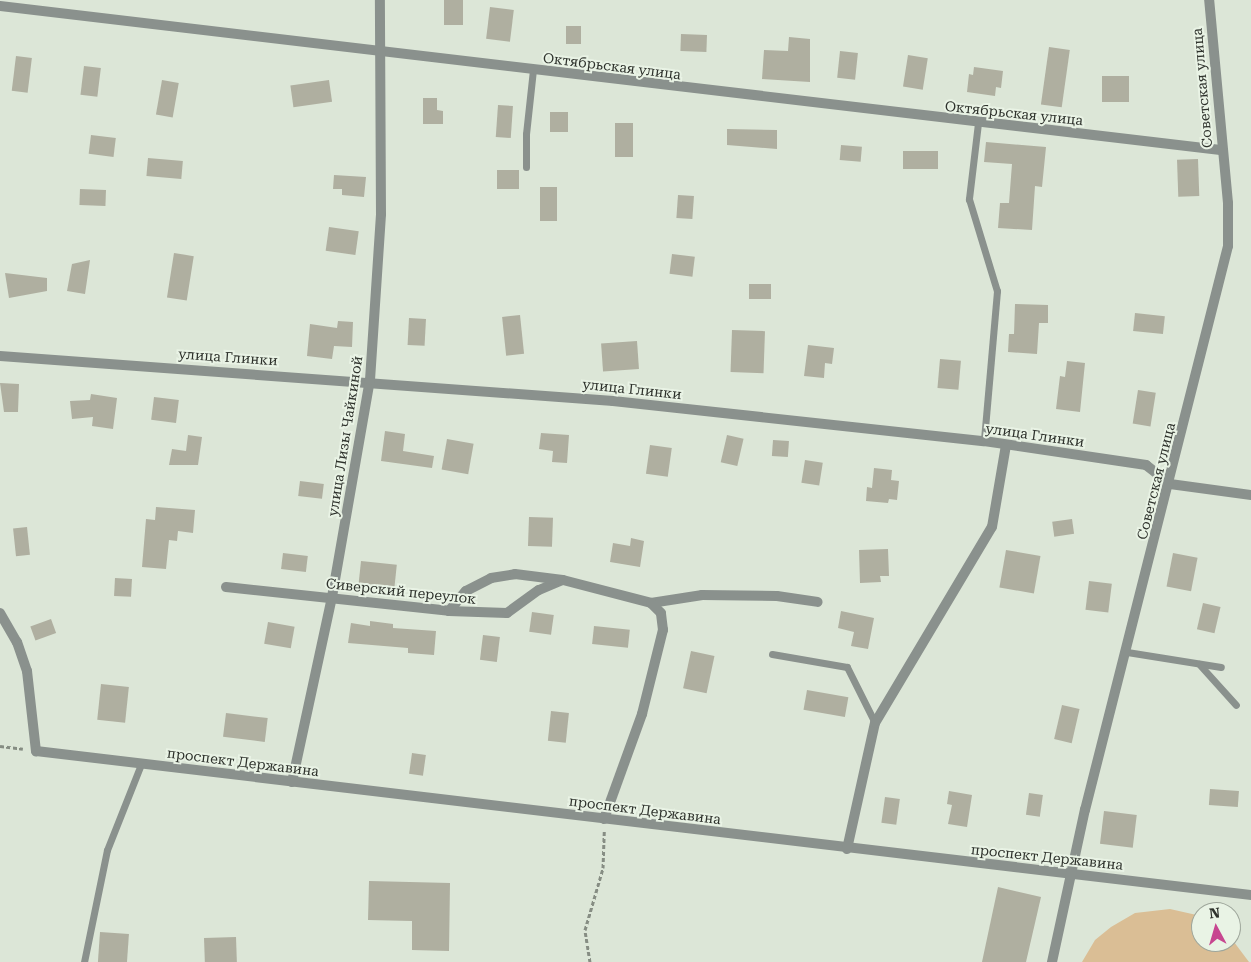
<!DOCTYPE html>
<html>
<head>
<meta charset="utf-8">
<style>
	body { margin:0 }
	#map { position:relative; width:1251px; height:962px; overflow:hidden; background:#dce6d7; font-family:"Roboto Serif",serif }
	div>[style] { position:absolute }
	.green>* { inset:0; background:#dabe95 }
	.building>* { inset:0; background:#afafa0; transform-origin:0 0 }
	.path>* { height:3px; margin-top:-1.5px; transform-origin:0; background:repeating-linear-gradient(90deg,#868d83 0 4px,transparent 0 6.5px) }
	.lane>* { height:7px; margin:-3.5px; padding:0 3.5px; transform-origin:3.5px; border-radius:3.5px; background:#8a918d }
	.street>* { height:10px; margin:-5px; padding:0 5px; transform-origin:5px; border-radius:5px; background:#8a918d }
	span { translate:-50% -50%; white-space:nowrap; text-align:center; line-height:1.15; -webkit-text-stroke:4px #e9f3e5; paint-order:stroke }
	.street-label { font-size:14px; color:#2e322c }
	.north { position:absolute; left:1191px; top:902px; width:50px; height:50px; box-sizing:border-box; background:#e9f3e5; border:1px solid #9ea69b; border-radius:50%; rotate:354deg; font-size:14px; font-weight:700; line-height:20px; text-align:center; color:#2e322c }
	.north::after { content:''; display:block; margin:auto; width:18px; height:22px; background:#c74690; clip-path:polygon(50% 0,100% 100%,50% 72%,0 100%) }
</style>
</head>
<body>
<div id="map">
	<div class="green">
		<i style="clip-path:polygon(1170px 909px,1201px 916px,1201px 942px,1231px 942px,1231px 938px,1249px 962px,1082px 962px,1095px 940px,1111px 927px,1135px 913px)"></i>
	</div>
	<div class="building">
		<i style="left:444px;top:0;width:19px;height:25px"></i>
		<i style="left:490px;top:7px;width:24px;height:32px;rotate:7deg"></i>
		<i style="left:566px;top:26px;width:15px;height:18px"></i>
		<i style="left:681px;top:34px;width:26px;height:17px;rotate:2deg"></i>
		<i style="clip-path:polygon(789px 37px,810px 39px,810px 82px,762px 79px,764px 50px,788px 51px)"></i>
		<i style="left:1049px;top:47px;width:21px;height:58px;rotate:8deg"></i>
		<i style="left:840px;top:51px;width:18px;height:27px;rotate:6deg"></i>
		<i style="left:908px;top:55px;width:20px;height:32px;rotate:9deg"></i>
		<i style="left:16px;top:56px;width:16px;height:35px;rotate:7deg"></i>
		<i style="left:84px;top:66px;width:17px;height:29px;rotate:7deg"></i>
		<i style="clip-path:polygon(974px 67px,1003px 71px,1001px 88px,996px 87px,995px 96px,967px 92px,969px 74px,973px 75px)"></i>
		<i style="left:1102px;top:76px;width:27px;height:26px"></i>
		<i style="left:162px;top:80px;width:17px;height:35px;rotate:10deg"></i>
		<i style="left:329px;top:80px;width:22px;height:39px;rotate:82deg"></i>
		<i style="clip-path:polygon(423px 98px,437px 98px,437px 110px,443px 111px,443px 124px,423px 124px)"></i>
		<i style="left:498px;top:105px;width:15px;height:32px;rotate:4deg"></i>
		<i style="left:550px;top:112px;width:18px;height:20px"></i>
		<i style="left:615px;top:123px;width:18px;height:34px"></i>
		<i style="clip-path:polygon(727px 129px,777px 130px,777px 149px,727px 145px)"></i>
		<i style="left:91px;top:135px;width:25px;height:19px;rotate:7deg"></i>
		<i style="clip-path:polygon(986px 142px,1046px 147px,1042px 187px,1035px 186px,1032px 230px,998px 228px,1000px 203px,1009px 203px,1012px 164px,984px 162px)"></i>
		<i style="left:841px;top:145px;width:21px;height:15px;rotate:5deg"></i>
		<i style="left:903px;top:151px;width:35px;height:18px"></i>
		<i style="left:148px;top:158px;width:35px;height:18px;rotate:5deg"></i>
		<i style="left:1198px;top:159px;width:37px;height:21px;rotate:88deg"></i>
		<i style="left:519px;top:170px;width:19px;height:22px;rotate:90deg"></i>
		<i style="clip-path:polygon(334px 175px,366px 177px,364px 197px,342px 195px,342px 189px,333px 189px)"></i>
		<i style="left:540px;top:187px;width:17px;height:34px"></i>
		<i style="left:80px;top:189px;width:26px;height:16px;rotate:2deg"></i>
		<i style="left:678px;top:195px;width:16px;height:23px;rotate:4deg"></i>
		<i style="left:329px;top:227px;width:30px;height:24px;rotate:8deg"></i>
		<i style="left:174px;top:253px;width:20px;height:45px;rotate:9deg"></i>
		<i style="left:672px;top:254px;width:23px;height:20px;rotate:7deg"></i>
		<i style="clip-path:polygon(90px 260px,85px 294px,67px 291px,72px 264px)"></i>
		<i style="clip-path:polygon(5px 273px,47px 278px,47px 291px,9px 298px)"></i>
		<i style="left:771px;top:284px;width:15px;height:22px;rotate:90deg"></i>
		<i style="clip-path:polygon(1015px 304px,1048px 305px,1048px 323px,1039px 323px,1037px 354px,1008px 352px,1009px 334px,1014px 334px)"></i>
		<i style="left:1135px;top:313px;width:30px;height:18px;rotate:6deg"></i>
		<i style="left:520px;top:315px;width:39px;height:18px;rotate:84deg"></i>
		<i style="left:409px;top:318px;width:17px;height:27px;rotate:3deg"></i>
		<i style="clip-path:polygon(338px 321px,353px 322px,352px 347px,334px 346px,332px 359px,307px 356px,310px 324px,337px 328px)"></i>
		<i style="left:732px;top:330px;width:33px;height:42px;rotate:2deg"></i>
		<i style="left:637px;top:341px;width:28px;height:36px;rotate:86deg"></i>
		<i style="clip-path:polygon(808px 345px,834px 348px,832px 364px,825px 363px,824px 378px,804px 376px)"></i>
		<i style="left:940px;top:359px;width:21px;height:29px;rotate:5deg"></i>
		<i style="clip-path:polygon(1067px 361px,1085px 363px,1080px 412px,1056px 409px,1060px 376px,1065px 377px)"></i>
		<i style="clip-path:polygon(0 383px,19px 384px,18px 412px,4px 412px)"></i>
		<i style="left:1138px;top:390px;width:18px;height:34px;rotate:9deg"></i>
		<i style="clip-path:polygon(91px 394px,117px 398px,113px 429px,92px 426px,93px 417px,72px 419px,70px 401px,90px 400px)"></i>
		<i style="left:154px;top:397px;width:25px;height:23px;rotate:7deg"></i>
		<i style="clip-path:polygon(385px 431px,405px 434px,403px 451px,434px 456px,432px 468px,381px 461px)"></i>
		<i style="clip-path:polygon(541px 433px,569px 435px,567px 463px,552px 462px,553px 451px,539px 449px)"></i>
		<i style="clip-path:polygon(188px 435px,202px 437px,198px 465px,169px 465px,172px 449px,186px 451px)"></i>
		<i style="left:727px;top:435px;width:17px;height:28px;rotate:13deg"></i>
		<i style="left:447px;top:439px;width:27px;height:31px;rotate:10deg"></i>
		<i style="left:773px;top:440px;width:16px;height:16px;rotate:4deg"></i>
		<i style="left:650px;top:445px;width:22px;height:29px;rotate:8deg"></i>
		<i style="left:805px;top:460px;width:18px;height:23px;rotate:9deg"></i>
		<i style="clip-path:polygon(874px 468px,892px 470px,891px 480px,899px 481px,897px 500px,889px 499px,888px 503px,866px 501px,867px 487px,872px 488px)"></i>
		<i style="left:300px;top:481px;width:24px;height:15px;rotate:7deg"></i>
		<i style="clip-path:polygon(156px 507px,195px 510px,193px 533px,178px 531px,177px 541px,169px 540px,166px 569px,142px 567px,146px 519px,155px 520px)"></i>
		<i style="left:529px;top:517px;width:24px;height:29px;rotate:2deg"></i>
		<i style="left:1072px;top:519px;width:15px;height:20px;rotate:82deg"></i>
		<i style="left:27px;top:527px;width:28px;height:14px;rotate:84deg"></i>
		<i style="clip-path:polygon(631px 538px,644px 541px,640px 567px,610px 562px,613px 543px,630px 546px)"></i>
		<i style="clip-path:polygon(888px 549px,889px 576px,880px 576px,881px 582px,860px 583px,859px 550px)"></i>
		<i style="left:1006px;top:550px;width:35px;height:38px;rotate:10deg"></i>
		<i style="left:283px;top:553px;width:25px;height:16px;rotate:7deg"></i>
		<i style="left:1173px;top:553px;width:25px;height:34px;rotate:11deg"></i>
		<i style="left:361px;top:561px;width:36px;height:22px;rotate:6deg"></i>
		<i style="left:115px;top:578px;width:17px;height:18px;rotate:3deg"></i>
		<i style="left:1089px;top:581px;width:23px;height:29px;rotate:7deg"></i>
		<i style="left:1203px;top:603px;width:18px;height:27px;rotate:13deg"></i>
		<i style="clip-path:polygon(841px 611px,874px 618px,868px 649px,851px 646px,854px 632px,838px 628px)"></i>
		<i style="left:532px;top:612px;width:22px;height:20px;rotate:8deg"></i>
		<i style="left:51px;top:619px;width:15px;height:22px;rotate:70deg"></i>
		<i style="clip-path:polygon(370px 621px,393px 624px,393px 628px,436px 631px,434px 655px,408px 653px,408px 648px,348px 643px,351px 623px,370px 626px)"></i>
		<i style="left:268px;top:622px;width:27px;height:22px;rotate:10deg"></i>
		<i style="left:594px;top:626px;width:36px;height:18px;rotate:6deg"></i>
		<i style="left:483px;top:635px;width:17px;height:25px;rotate:7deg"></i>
		<i style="left:691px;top:651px;width:24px;height:38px;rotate:12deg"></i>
		<i style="left:101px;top:684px;width:28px;height:36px;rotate:6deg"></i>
		<i style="left:807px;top:690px;width:42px;height:20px;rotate:10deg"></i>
		<i style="left:1062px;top:705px;width:18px;height:35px;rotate:13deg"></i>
		<i style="left:551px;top:711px;width:18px;height:30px;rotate:6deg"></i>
		<i style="left:226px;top:713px;width:42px;height:24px;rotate:7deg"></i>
		<i style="left:412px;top:753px;width:14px;height:21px;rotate:8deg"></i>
		<i style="left:1210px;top:789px;width:29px;height:16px;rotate:4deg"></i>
		<i style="clip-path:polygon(949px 791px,972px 795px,967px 827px,948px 824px,952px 805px,947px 804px)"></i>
		<i style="left:1029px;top:793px;width:14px;height:22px;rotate:8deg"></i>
		<i style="left:885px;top:797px;width:15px;height:26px;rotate:8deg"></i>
		<i style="left:1104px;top:811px;width:33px;height:33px;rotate:7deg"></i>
		<i style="clip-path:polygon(369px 881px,450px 883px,449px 951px,412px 950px,412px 921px,368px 920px)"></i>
		<i style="clip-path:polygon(998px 887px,1041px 897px,1026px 962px,982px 962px)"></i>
		<i style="left:100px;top:932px;width:29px;height:30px;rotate:4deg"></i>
		<i style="left:236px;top:937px;width:25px;height:32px;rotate:88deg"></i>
	</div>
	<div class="path">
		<i style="left:0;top:746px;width:23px;rotate:7deg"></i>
		<i style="left:590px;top:962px;width:32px;rotate:-99deg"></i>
		<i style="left:585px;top:930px;width:65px;rotate:-73.8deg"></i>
		<i style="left:603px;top:868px;width:37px;rotate:-88deg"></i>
	</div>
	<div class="lane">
		<i style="left:978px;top:123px;width:77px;rotate:96.8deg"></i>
		<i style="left:969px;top:199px;width:96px;rotate:73.1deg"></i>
		<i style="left:997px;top:291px;width:151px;rotate:95deg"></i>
		<i style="left:526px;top:167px;width:33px;rotate:-90deg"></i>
		<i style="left:526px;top:134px;width:64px;rotate:-83.8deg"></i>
		<i style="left:1127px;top:652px;width:95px;rotate:9.1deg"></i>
		<i style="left:772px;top:654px;width:76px;rotate:9.8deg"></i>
		<i style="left:847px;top:667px;width:63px;rotate:63.4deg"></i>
		<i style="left:1199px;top:664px;width:55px;rotate:47.9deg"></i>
		<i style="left:84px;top:962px;width:114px;rotate:-78.4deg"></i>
		<i style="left:107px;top:850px;width:92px;rotate:-68.4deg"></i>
	</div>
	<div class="street">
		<i style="left:0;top:6px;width:1229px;rotate:6.73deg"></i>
		<i style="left:0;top:356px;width:615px;rotate:4.2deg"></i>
		<i style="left:613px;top:401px;width:373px;rotate:6.2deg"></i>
		<i style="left:984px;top:441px;width:164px;rotate:8.4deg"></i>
		<i style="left:1146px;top:465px;width:31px;rotate:38deg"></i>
		<i style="left:1170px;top:484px;width:82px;rotate:7.7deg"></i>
		<i style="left:226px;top:587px;width:224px;rotate:6.1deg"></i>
		<i style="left:449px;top:611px;width:58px;rotate:2deg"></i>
		<i style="left:507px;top:613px;width:39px;rotate:-36deg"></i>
		<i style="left:539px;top:590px;width:25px;rotate:-23deg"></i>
		<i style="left:449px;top:611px;width:26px;rotate:-50deg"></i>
		<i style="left:466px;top:591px;width:28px;rotate:-27deg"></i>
		<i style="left:491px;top:578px;width:24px;rotate:-9deg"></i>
		<i style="left:515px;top:574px;width:48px;rotate:7.1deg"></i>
		<i style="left:563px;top:580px;width:91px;rotate:14.6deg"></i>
		<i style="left:651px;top:603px;width:52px;rotate:-8.9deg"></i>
		<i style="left:702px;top:595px;width:75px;rotate:0.8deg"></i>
		<i style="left:777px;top:596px;width:41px;rotate:8.3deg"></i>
		<i style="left:0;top:613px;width:34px;rotate:60deg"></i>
		<i style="left:17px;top:642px;width:31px;rotate:71deg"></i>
		<i style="left:27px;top:671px;width:81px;rotate:83.6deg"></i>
		<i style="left:36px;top:751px;width:1224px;rotate:6.76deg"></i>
		<i style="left:292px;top:782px;width:189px;rotate:-77.8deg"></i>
		<i style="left:332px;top:597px;width:220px;rotate:-80.1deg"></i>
		<i style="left:370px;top:380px;width:166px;rotate:-86.2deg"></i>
		<i style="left:381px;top:214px;width:214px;rotate:-90.3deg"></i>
		<i style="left:604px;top:819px;width:112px;rotate:-70.1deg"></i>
		<i style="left:642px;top:714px;width:87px;rotate:-76deg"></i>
		<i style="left:663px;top:630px;width:17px;rotate:-97deg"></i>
		<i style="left:661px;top:613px;width:14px;rotate:-135deg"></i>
		<i style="left:847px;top:849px;width:129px;rotate:-77.5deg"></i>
		<i style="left:875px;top:723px;width:228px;rotate:-59.2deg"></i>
		<i style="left:992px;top:527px;width:83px;rotate:-80.3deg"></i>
		<i style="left:1052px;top:962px;width:156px;rotate:-77.8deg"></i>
		<i style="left:1085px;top:810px;width:582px;rotate:-75.77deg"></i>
		<i style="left:1228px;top:246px;width:43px;rotate:-90deg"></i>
		<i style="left:1228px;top:203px;width:204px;rotate:-95.3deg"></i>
	</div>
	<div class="street-label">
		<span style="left:612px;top:66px;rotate:7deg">Октябрьская улица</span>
		<span style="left:1202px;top:88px;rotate:-95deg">Советская улица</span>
		<span style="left:1014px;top:113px;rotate:6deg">Октябрьская улица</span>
		<span style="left:228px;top:357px;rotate:4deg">улица Глинки</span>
		<span style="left:632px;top:389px;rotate:6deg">улица Глинки</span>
		<span style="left:1035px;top:435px;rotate:8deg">улица Глинки</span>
		<span style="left:345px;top:436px;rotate:-81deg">улица Лизы Чайкиной</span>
		<span style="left:1156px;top:481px;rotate:-76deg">Советская улица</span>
		<span style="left:401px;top:591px;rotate:6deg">Сиверский переулок</span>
		<span style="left:243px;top:762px;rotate:7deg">проспект Державина</span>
		<span style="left:645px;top:810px;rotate:7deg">проспект Державина</span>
		<span style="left:1047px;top:857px;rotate:6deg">проспект Державина</span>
	</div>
	<div class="north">N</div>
</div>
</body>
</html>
